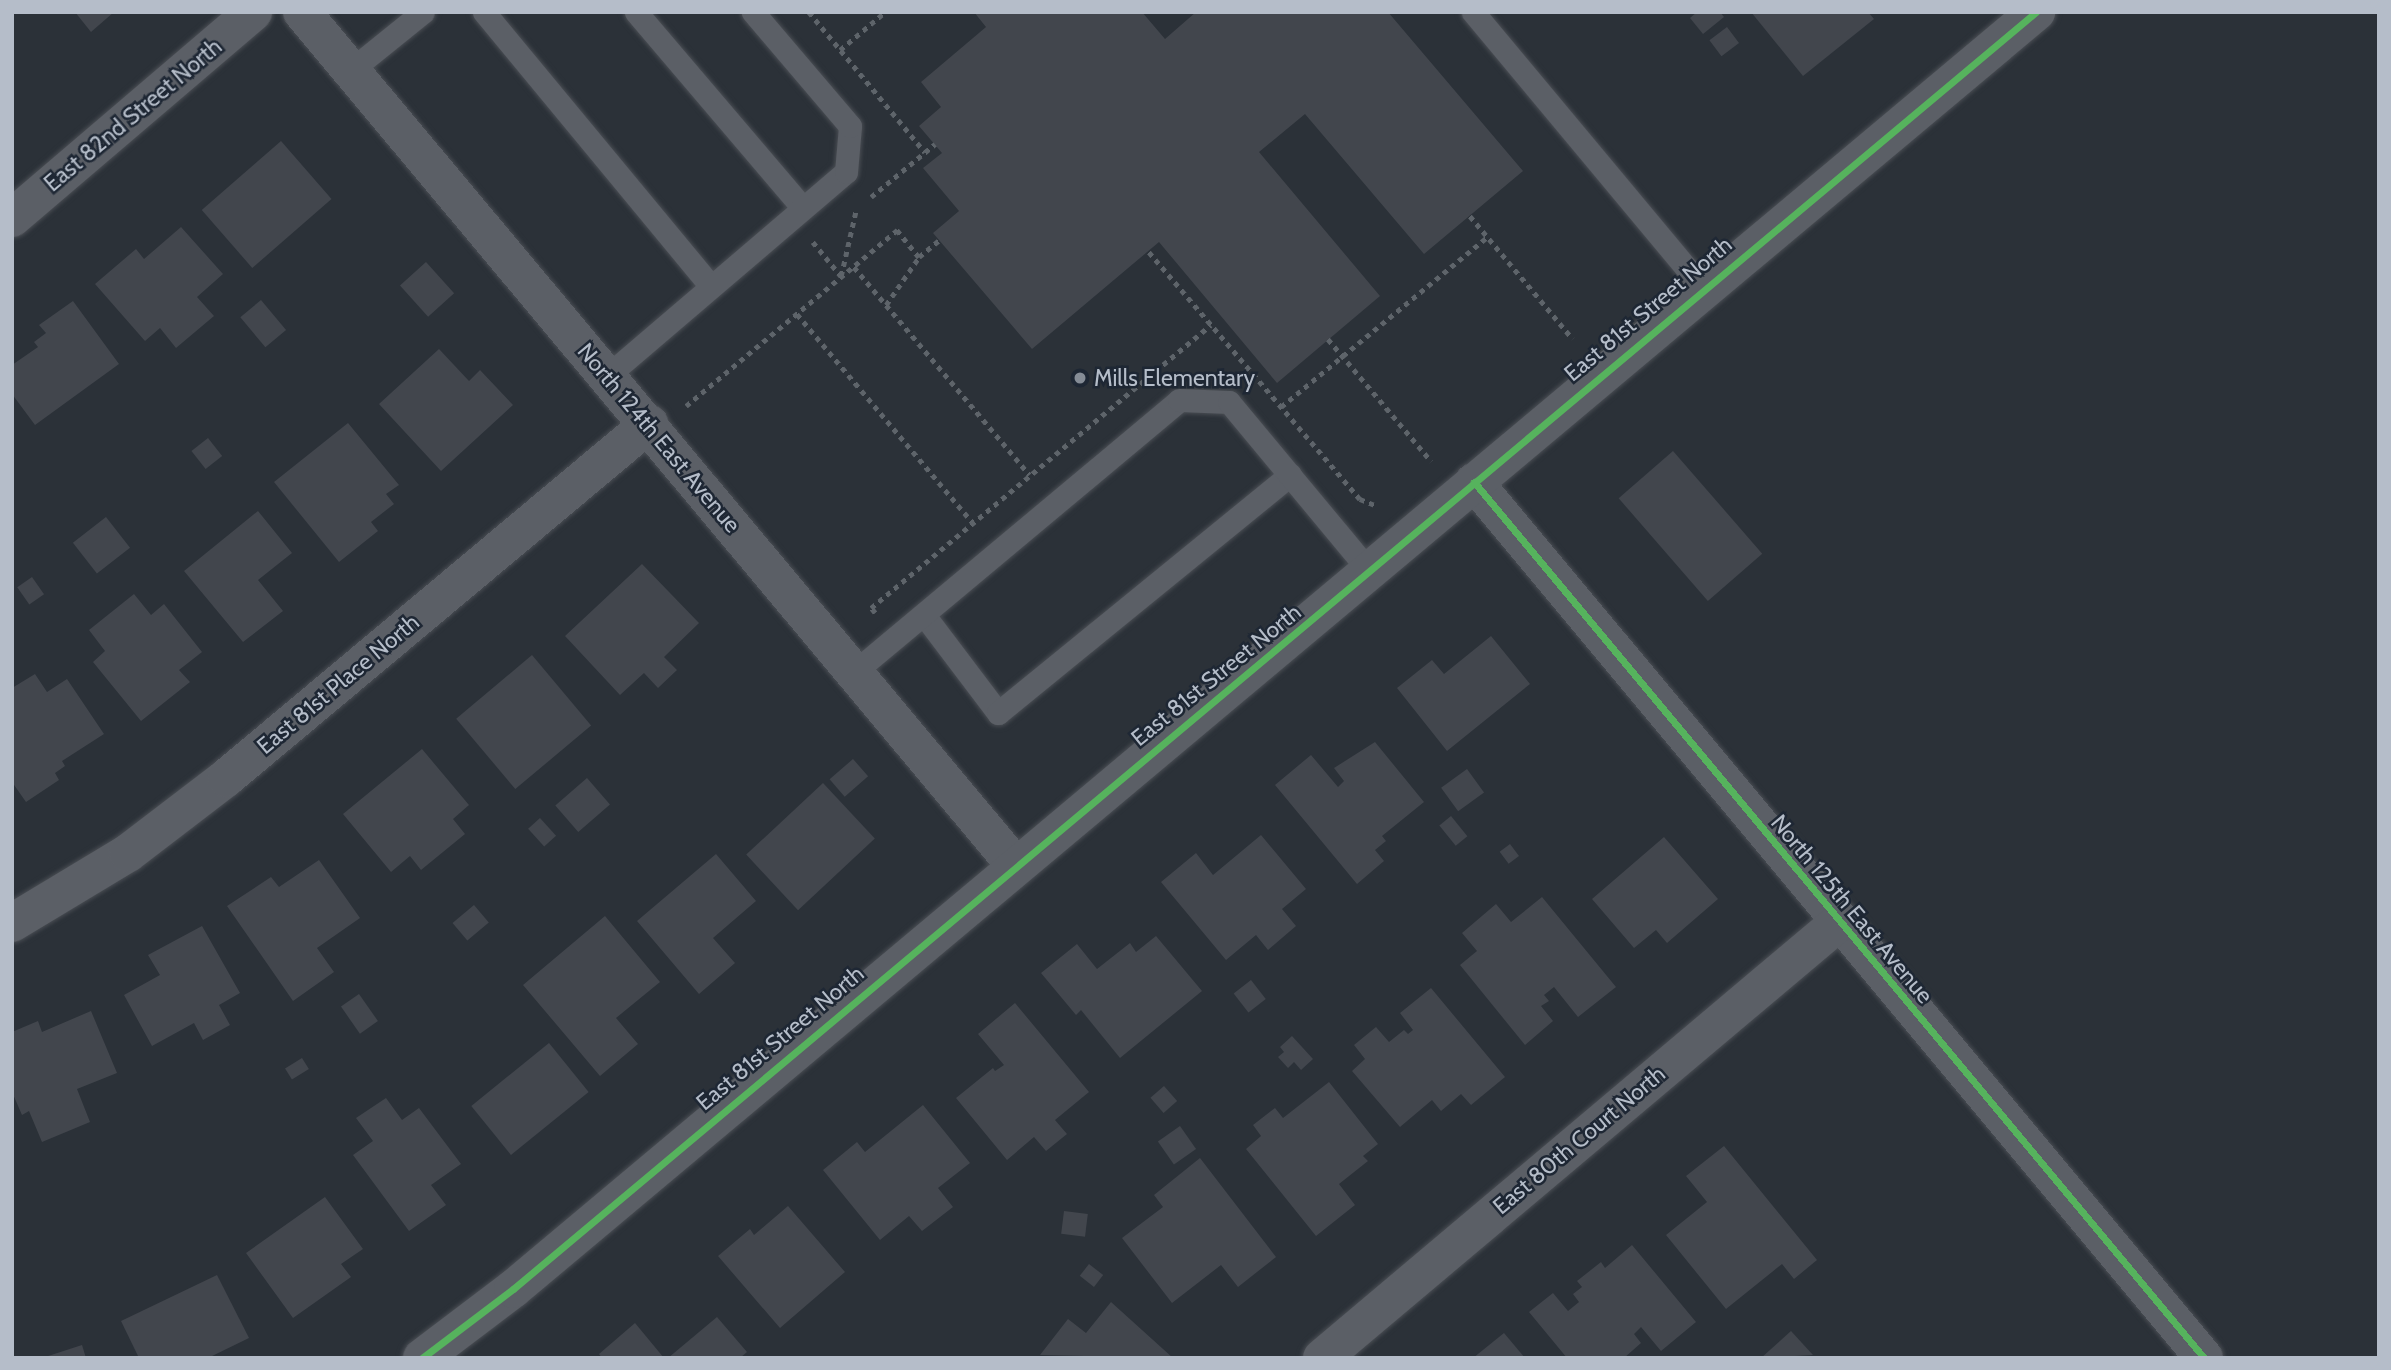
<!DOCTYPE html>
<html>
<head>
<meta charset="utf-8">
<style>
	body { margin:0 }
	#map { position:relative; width:2391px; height:1370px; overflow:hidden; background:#2b3138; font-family:Cabin,sans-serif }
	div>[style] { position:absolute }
	.building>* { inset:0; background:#42464d; transform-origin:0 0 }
	.path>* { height:4.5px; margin-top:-2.25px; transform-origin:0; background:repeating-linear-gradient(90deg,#5e646a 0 5px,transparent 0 10px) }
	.roads { filter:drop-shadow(0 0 2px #494d53) drop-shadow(0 0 2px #494d53) }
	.lane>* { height:23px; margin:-11.5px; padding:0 11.5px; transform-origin:11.5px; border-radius:11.5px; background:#5b5f66 }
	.street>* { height:38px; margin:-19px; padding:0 19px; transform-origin:19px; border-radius:19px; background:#5b5f66 }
	.cycleway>* { height:7px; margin:-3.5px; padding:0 3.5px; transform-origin:3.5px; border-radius:3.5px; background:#56b35d }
	.dots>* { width:19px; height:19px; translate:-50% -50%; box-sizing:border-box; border:4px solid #1e2734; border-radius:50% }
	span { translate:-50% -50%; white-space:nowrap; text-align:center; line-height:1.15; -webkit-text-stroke:5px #1e2734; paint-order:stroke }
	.street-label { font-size:23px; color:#b5bdc9 }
	.poi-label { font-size:23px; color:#b5bdc9 }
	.left { translate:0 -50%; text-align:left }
	.frame { position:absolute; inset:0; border:14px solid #b5bdc9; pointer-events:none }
</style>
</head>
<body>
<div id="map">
	<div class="building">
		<i style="clip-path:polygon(75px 12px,114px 12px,91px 32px)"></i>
		<i style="clip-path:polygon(974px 12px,1142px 12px,1165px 39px,1196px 12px,1388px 12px,1523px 171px,1424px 254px,1305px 114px,1259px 152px,1380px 296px,1277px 383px,1159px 242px,1032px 349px,933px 233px,959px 211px,923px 168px,942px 153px,919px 126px,941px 107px,921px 82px,986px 27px)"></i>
		<i style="clip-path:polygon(1697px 12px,1720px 12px,1724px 17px,1703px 34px,1690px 18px)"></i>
		<i style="clip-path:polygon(1751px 12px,1868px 12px,1874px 19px,1803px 76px)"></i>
		<i style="left:1727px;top:27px;width:20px;height:22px;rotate:53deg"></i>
		<i style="left:281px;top:141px;width:77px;height:105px;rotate:49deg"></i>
		<i style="clip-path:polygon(181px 227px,223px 274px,197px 297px,214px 316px,176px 348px,160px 328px,145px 341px,95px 284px,136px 249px,144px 259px)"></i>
		<i style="left:426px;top:262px;width:42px;height:35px;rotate:48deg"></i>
		<i style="left:261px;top:300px;width:39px;height:27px;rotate:50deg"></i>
		<i style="clip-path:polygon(73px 301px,119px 364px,35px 425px,12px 394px,12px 365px,38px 347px,34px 342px,46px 333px,39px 325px)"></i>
		<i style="clip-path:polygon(439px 349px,469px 381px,480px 370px,513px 405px,441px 471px,379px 404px)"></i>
		<i style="clip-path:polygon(348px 423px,399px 485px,386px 494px,394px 504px,371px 522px,378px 531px,339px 562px,274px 482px)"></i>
		<i style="left:208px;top:438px;width:23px;height:21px;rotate:52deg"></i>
		<i style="left:1673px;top:451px;width:136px;height:72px;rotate:49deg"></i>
		<i style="clip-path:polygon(258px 511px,292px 553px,258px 580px,283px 611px,243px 642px,184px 571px)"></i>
		<i style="left:106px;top:517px;width:39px;height:42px;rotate:52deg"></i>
		<i style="clip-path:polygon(642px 564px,699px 623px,664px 657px,677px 670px,658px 688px,644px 673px,620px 695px,565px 636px)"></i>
		<i style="left:32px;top:577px;width:21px;height:18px;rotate:55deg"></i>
		<i style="clip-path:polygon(134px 594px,151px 615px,164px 604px,202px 652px,179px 670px,190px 682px,141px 721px,93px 662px,105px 651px,89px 630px)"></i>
		<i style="clip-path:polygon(1491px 636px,1530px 684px,1447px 751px,1397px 688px,1432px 660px,1444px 674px)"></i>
		<i style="left:532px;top:655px;width:92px;height:99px;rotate:50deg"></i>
		<i style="clip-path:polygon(35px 674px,47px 692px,67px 679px,104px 734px,62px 761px,65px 766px,55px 773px,59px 780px,26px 802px,12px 782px,12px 688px)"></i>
		<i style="clip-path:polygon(1375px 742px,1424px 802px,1382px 836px,1386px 841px,1375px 850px,1384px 861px,1357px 884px,1275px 785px,1311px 755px,1338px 787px,1344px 781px,1334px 768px)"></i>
		<i style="clip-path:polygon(422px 749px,469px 805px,453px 819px,465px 834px,421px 870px,410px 856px,391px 872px,343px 814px)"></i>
		<i style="left:853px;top:759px;width:23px;height:31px;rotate:49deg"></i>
		<i style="left:1467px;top:769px;width:29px;height:32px;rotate:54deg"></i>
		<i style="left:587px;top:778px;width:35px;height:42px;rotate:49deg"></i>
		<i style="left:823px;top:783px;width:76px;height:105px;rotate:47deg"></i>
		<i style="left:1451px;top:816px;width:26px;height:15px;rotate:51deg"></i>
		<i style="left:540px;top:818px;width:24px;height:16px;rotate:48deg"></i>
		<i style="clip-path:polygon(1261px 835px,1306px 889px,1282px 909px,1296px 926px,1268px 950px,1256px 935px,1226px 960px,1161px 882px,1196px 853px,1213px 875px)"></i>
		<i style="clip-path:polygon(1664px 837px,1718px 899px,1667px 943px,1656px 930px,1634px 948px,1592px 899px)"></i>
		<i style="left:1510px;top:844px;width:15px;height:13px;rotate:53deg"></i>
		<i style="clip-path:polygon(716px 854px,756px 901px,713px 938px,735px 963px,699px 994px,637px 921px)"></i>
		<i style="clip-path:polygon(319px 860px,360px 918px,317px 948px,334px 972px,293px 1001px,227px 906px,271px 877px,279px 887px)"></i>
		<i style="clip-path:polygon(1542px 897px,1616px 987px,1578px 1017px,1554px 987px,1544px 995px,1549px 1001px,1541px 1006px,1553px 1021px,1525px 1045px,1460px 965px,1477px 951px,1462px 933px,1496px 904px,1511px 922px)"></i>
		<i style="left:474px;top:905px;width:23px;height:28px;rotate:50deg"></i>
		<i style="clip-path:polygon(605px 916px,660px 982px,616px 1018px,638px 1044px,600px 1076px,523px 985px)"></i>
		<i style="clip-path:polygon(202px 926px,240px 993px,219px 1005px,230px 1025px,203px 1040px,194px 1023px,152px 1046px,124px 995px,160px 975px,148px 955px)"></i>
		<i style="clip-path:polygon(1156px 936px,1202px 991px,1120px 1058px,1081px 1010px,1076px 1015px,1041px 973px,1077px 944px,1097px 969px,1130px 943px,1136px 952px)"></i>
		<i style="left:1251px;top:980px;width:24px;height:22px;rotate:52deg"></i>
		<i style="clip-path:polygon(1431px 988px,1505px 1077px,1471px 1105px,1461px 1094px,1441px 1111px,1432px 1100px,1400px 1127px,1352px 1071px,1365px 1059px,1354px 1045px,1376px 1027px,1389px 1042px,1404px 1030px,1408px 1034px,1413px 1030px,1400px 1013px)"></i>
		<i style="left:359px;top:994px;width:33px;height:22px;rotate:55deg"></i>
		<i style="clip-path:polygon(1015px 1003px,1089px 1092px,1055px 1120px,1067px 1134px,1046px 1151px,1034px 1137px,1007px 1160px,956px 1098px,993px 1068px,995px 1071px,1004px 1065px,978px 1034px)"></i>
		<i style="clip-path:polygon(91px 1011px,117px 1073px,77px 1089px,90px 1122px,42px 1142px,29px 1111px,22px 1115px,12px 1092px,12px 1032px,38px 1021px,42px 1032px)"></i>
		<i style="clip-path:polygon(1292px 1036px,1313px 1059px,1301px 1070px,1294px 1062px,1288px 1068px,1278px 1057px,1284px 1052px,1280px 1047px)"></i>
		<i style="left:549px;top:1043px;width:63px;height:100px;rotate:51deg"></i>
		<i style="left:302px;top:1058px;width:13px;height:20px;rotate:58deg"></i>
		<i style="clip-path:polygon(1329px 1082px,1378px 1144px,1363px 1156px,1368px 1161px,1339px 1184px,1355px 1205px,1316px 1236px,1246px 1149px,1261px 1136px,1253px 1125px,1275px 1108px,1283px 1118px)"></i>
		<i style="left:1164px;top:1086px;width:20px;height:18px;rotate:49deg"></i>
		<i style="clip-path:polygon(386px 1098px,402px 1120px,419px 1108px,461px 1164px,431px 1185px,446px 1205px,409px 1231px,353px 1155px,373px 1141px,356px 1118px)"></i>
		<i style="clip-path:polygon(923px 1105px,970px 1163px,938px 1188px,953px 1207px,922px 1231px,909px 1216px,880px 1240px,823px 1170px,857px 1142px,865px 1152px)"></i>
		<i style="left:1180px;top:1126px;width:28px;height:27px;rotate:55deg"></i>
		<i style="clip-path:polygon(1724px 1146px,1817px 1260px,1794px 1279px,1782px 1264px,1726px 1309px,1666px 1235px,1707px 1202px,1686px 1176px)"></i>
		<i style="clip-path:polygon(1200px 1158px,1276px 1257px,1238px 1287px,1221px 1265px,1172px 1303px,1122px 1238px,1163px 1207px,1154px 1195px)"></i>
		<i style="clip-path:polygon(325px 1197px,363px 1249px,341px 1264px,351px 1277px,293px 1318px,246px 1253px)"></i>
		<i style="clip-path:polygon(788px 1206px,845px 1272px,780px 1328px,718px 1256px,750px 1229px,754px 1235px)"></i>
		<i style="left:1064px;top:1211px;width:24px;height:23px;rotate:7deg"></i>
		<i style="clip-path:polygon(1632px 1245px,1696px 1322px,1661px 1351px,1641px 1327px,1634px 1334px,1641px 1343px,1624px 1358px,1567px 1358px,1529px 1312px,1553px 1293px,1568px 1311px,1579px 1302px,1573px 1294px,1582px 1287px,1577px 1281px,1601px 1262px,1605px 1268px)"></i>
		<i style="left:1089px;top:1264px;width:18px;height:15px;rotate:38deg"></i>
		<i style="clip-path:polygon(217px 1275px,249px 1338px,208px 1358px,139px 1358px,121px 1321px)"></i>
		<i style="clip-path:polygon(1111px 1302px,1173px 1358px,1040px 1355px,1068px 1319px,1086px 1333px)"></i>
		<i style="clip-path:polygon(717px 1317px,747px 1352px,740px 1358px,668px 1358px)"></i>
		<i style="clip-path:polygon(635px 1323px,664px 1358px,602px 1358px,599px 1354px)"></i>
		<i style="clip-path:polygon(1791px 1331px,1813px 1355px,1761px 1358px)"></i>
		<i style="clip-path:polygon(1504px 1333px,1525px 1358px,1473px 1358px)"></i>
		<i style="clip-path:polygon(82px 1345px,86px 1358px,45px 1358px,45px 1357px)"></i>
	</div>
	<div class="path">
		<i style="left:809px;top:12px;width:182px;rotate:50.4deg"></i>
		<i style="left:840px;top:50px;width:59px;rotate:-40.2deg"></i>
		<i style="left:871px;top:197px;width:83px;rotate:-39.6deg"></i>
		<i style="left:1470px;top:216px;width:160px;rotate:50.1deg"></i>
		<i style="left:813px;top:242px;width:44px;rotate:50.5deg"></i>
		<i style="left:1149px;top:252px;width:325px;rotate:49.5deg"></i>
		<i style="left:1360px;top:499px;width:18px;rotate:22deg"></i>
		<i style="left:854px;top:267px;width:272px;rotate:49.8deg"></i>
		<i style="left:841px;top:276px;width:68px;rotate:-77.2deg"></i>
		<i style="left:886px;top:305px;width:58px;rotate:-55.5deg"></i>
		<i style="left:797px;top:314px;width:273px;rotate:49.9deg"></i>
		<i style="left:1328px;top:339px;width:160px;rotate:49.8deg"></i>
		<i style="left:686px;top:406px;width:275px;rotate:-39.8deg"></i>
		<i style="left:897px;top:230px;width:35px;rotate:51deg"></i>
		<i style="left:919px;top:257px;width:26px;rotate:-40deg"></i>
		<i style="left:1281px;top:407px;width:267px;rotate:-39.5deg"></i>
		<i style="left:875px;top:613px;width:6px;rotate:-129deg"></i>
		<i style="left:871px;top:608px;width:442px;rotate:-39.8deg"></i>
	</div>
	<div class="roads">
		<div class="lane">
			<i style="left:484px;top:12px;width:356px;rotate:50.4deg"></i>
			<i style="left:636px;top:12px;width:257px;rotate:49.6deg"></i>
			<i style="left:1473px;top:12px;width:359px;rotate:50.2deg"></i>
			<i style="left:351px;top:70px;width:92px;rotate:-38.9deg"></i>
			<i style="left:607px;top:376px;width:314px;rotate:-40.5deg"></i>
			<i style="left:846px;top:172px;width:46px;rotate:-85deg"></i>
			<i style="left:850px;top:126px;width:150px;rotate:-130.4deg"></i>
			<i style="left:924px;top:615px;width:123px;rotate:52.9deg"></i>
			<i style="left:998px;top:713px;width:377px;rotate:-39.2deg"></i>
			<i style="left:853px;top:673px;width:425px;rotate:-39.9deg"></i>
			<i style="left:1179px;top:400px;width:50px;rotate:2.3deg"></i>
			<i style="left:1229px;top:402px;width:222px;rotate:50.3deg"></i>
		</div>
		<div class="street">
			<i style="left:302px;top:12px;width:1112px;rotate:50.11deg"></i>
			<i style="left:12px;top:218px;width:317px;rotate:-40.5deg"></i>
			<i style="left:1474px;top:482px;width:1140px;rotate:50.19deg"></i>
			<i style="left:12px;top:923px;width:135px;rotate:-31.1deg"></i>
			<i style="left:128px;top:853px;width:123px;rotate:-37.4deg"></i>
			<i style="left:226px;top:778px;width:552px;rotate:-39.93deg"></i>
			<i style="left:422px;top:1358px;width:114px;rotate:-37.2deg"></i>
			<i style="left:513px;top:1289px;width:1988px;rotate:-39.98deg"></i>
			<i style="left:1322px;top:1358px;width:675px;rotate:-40.13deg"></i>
		</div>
	</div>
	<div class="cycleway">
		<i style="left:1474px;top:482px;width:1140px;rotate:50.19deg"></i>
		<i style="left:422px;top:1358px;width:114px;rotate:-37.2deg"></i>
		<i style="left:513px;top:1289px;width:1988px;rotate:-39.98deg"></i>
	</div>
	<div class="dots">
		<i style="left:1080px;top:378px;background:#858c96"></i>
	</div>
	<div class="street-label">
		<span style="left:133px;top:115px;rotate:-40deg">East 82nd Street North</span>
		<span style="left:1648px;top:309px;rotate:-40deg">East 81st Street North</span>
		<span style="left:659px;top:438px;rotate:50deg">North 124th East Avenue</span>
		<span style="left:1216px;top:675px;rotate:-39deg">East 81st Street North</span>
		<span style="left:338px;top:684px;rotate:-40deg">East 81st Place North</span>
		<span style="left:1852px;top:909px;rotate:50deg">North 125th East Avenue</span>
		<span style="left:780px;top:1038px;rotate:-40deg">East 81st Street North</span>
		<span style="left:1579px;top:1140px;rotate:-40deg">East 80th Court North</span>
	</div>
	<div class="poi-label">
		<span class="left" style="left:1094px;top:378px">Mills Elementary</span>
	</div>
	<div class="frame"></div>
</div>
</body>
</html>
